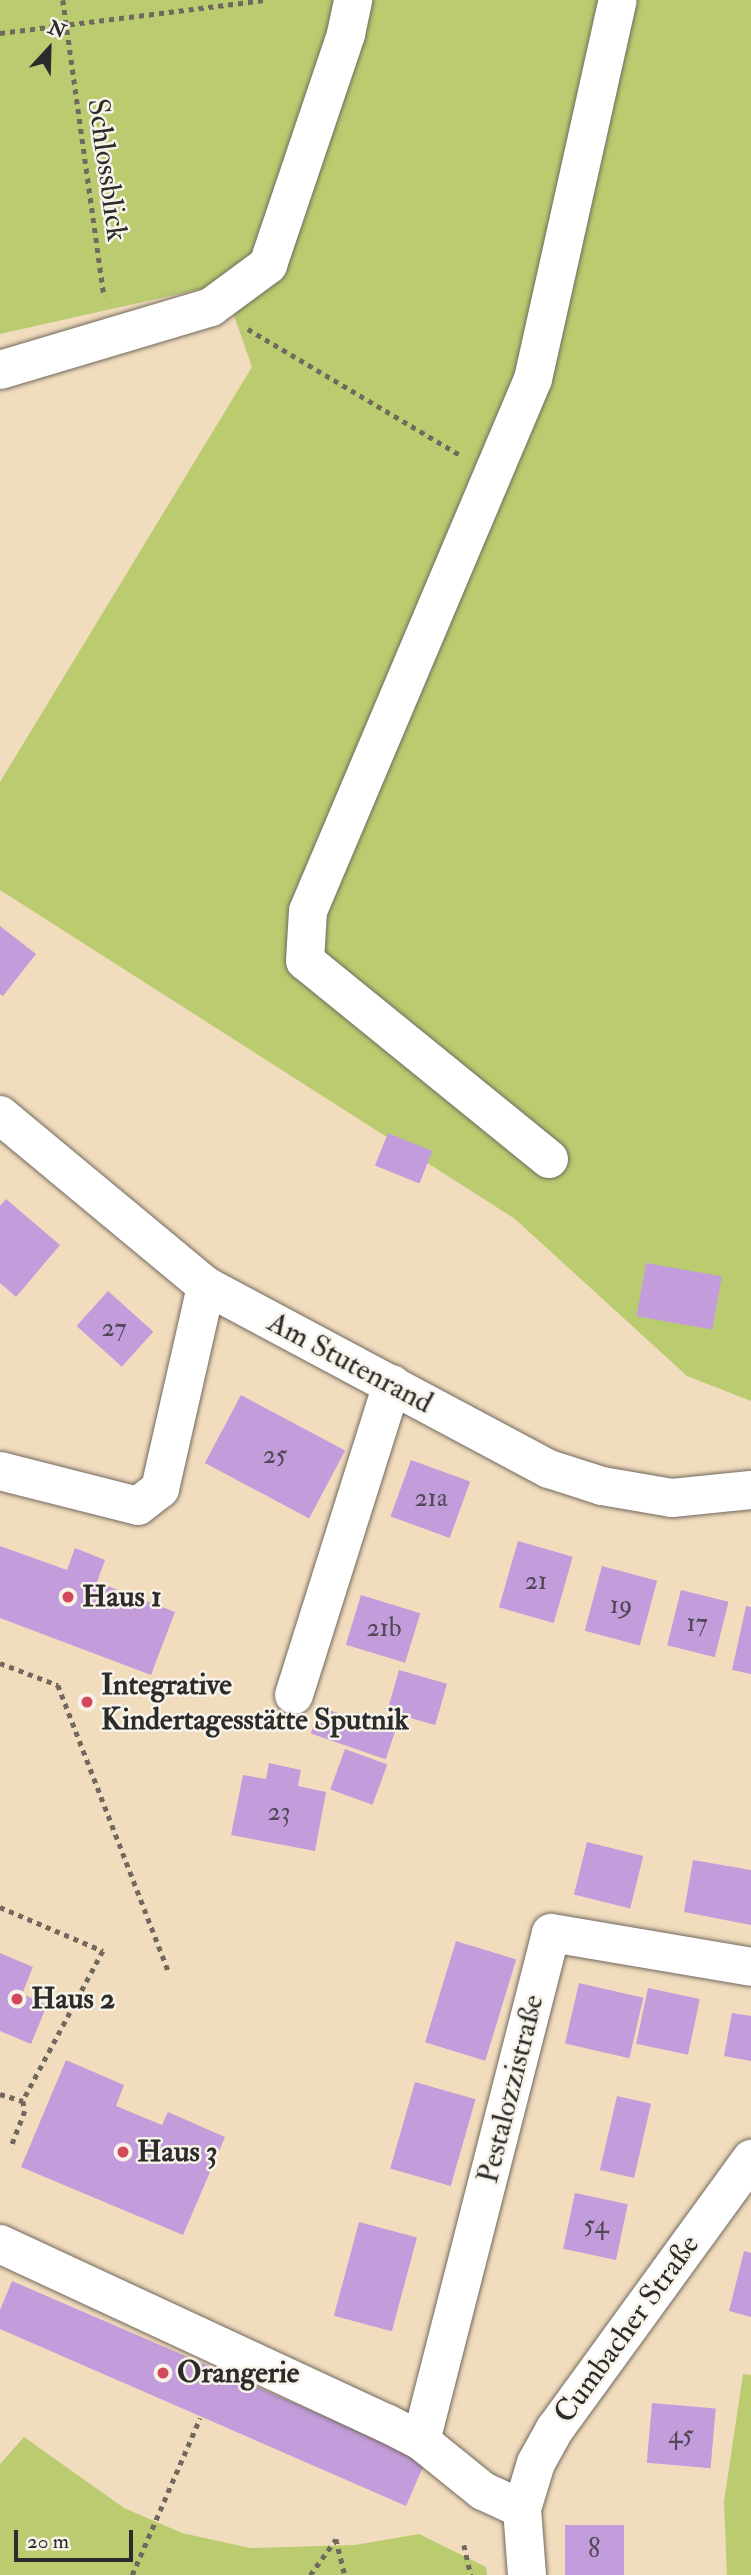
<!DOCTYPE html>
<html>
<head>
<meta charset="utf-8">
<style>
	body { margin:0 }
	#map { position:relative; width:751px; height:2575px; overflow:hidden; background:#f2dcbe; font-family:"IM FELL Double Pica",serif }
	div>[style] { position:absolute }
	.green>* { inset:0; background:#bacc6f }
	.building>* { inset:0; background:#c39ddb; transform-origin:0 0 }
	.path>* { height:4.5px; margin-top:-2.25px; transform-origin:0; background:repeating-linear-gradient(90deg,#71695e 0 5px,transparent 0 10px) }
	.roads { filter:drop-shadow(0 0 2px #71695e) drop-shadow(0 0 2px #71695e) }
	.minor>* { height:38px; margin:-19px; padding:0 19px; transform-origin:19px; border-radius:19px; background:#fff }
	.dots>* { width:19px; height:19px; translate:-50% -50%; box-sizing:border-box; border:4px solid #f7f3e8; border-radius:50% }
	span { translate:-50% -50%; white-space:nowrap; text-align:center; line-height:1.15; -webkit-text-stroke:5px #f7f3e8; paint-order:stroke }
	.number-label { font-size:26px; color:#514857 }
	.number-label span { -webkit-text-stroke-width:0 }
	.street-label { font-size:30px; color:#2b2b2b }
	.poi-label { font-size:30px; color:#2b2b2b; font-weight:700 }
	.left { translate:0 -50%; text-align:left }
	.north { position:absolute; left:14px; top:14px; width:70px; height:70px; -webkit-text-stroke:5px #f7f3e8; paint-order:stroke; rotate:22deg; font-size:19px; font-weight:700; line-height:28px; text-align:center; color:#2b2b2b }
	.north::after { content:''; display:block; margin:auto; width:24px; height:32px; background:#2b2b2b; clip-path:polygon(50% 0,100% 100%,50% 72%,0 100%) }
	.scale { position:absolute; left:14px; top:2530px; width:119px; height:32px; box-sizing:border-box; border:4px solid #2b2b2b; border-top:0; padding-left:9px; font-size:21px; line-height:24px; white-space:nowrap; color:#2b2b2b; -webkit-text-stroke:5px #f7f3e8; paint-order:stroke }
</style>
</head>
<body>
<div id="map">
	<div class="green">
		<i style="clip-path:polygon(0 0,751px 0,751px 1401px,687px 1376px,515px 1219px,0 890px,0 782px,252px 367px,223px 284px,0 334px)"></i>
		<i style="clip-path:polygon(743px 2374px,751px 2375px,751px 2575px,727px 2575px,724px 2502px)"></i>
		<i style="clip-path:polygon(24px 2437px,124px 2508px,182px 2533px,250px 2548px,355px 2545px,419px 2534px,486px 2567px,487px 2575px,0 2575px,0 2464px)"></i>
	</div>
	<div class="building">
		<i style="clip-path:polygon(0 926px,36px 954px,3px 996px,0 994px)"></i>
		<i style="left:388px;top:1133px;width:48px;height:35px;rotate:22deg"></i>
		<i style="clip-path:polygon(6px 1199px,60px 1245px,16px 1297px,0 1283px,0 1206px)"></i>
		<i style="left:646px;top:1263px;width:77px;height:54px;rotate:10deg"></i>
		<i style="left:108px;top:1291px;width:61px;height:47px;rotate:42deg"></i>
		<i style="left:241px;top:1395px;width:118px;height:77px;rotate:28deg"></i>
		<i style="left:411px;top:1460px;width:63px;height:60px;rotate:20deg"></i>
		<i style="left:518px;top:1541px;width:57px;height:69px;rotate:16deg"></i>
		<i style="clip-path:polygon(0 1546px,67px 1570px,75px 1548px,105px 1560px,97px 1582px,175px 1612px,151px 1675px,0 1618px)"></i>
		<i style="left:602px;top:1566px;width:57px;height:67px;rotate:15deg"></i>
		<i style="left:681px;top:1590px;width:49px;height:57px;rotate:14deg"></i>
		<i style="left:361px;top:1595px;width:62px;height:52px;rotate:17deg"></i>
		<i style="clip-path:polygon(746px 1606px,751px 1607px,751px 1674px,732px 1670px)"></i>
		<i style="left:399px;top:1670px;width:50px;height:43px;rotate:16deg"></i>
		<i style="left:320px;top:1707px;width:79px;height:28px;rotate:19deg"></i>
		<i style="left:345px;top:1749px;width:45px;height:43px;rotate:20deg"></i>
		<i style="clip-path:polygon(269px 1763px,301px 1770px,298px 1786px,326px 1792px,315px 1851px,231px 1835px,243px 1775px,266px 1779px)"></i>
		<i style="left:587px;top:1842px;width:58px;height:54px;rotate:14deg"></i>
		<i style="clip-path:polygon(693px 1860px,751px 1870px,751px 1925px,684px 1912px)"></i>
		<i style="left:456px;top:1941px;width:63px;height:106px;rotate:17deg"></i>
		<i style="clip-path:polygon(0 1953px,33px 1967px,22px 1994px,47px 2005px,31px 2044px,0 2031px)"></i>
		<i style="left:579px;top:1983px;width:66px;height:62px;rotate:13deg"></i>
		<i style="left:648px;top:1988px;width:53px;height:57px;rotate:12deg"></i>
		<i style="clip-path:polygon(732px 2013px,751px 2016px,751px 2061px,724px 2056px)"></i>
		<i style="clip-path:polygon(66px 2060px,124px 2085px,116px 2106px,162px 2125px,168px 2112px,225px 2137px,183px 2235px,21px 2167px)"></i>
		<i style="left:415px;top:2082px;width:63px;height:90px;rotate:16deg"></i>
		<i style="left:617px;top:2096px;width:35px;height:76px;rotate:13deg"></i>
		<i style="left:575px;top:2193px;width:54px;height:57px;rotate:12deg"></i>
		<i style="left:359px;top:2222px;width:60px;height:97px;rotate:15deg"></i>
		<i style="clip-path:polygon(744px 2251px,751px 2253px,751px 2317px,729px 2311px)"></i>
		<i style="clip-path:polygon(12px 2281px,426px 2460px,406px 2506px,0 2329px,0 2310px)"></i>
		<i style="left:652px;top:2403px;width:64px;height:60px;rotate:5deg"></i>
		<i style="left:565px;top:2525px;width:59px;height:50px"></i>
	</div>
	<div class="path">
		<i style="left:63px;top:0;width:300px;rotate:82.1deg"></i>
		<i style="left:0;top:33px;width:266px;rotate:-7.1deg"></i>
		<i style="left:248px;top:329px;width:247px;rotate:30.7deg"></i>
		<i style="left:0;top:1663px;width:62px;rotate:20.8deg"></i>
		<i style="left:58px;top:1685px;width:308px;rotate:68.9deg"></i>
		<i style="left:0;top:1907px;width:112px;rotate:23.1deg"></i>
		<i style="left:103px;top:1951px;width:170px;rotate:118.1deg"></i>
		<i style="left:23px;top:2101px;width:10px;rotate:79deg"></i>
		<i style="left:25px;top:2111px;width:40px;rotate:111deg"></i>
		<i style="left:0;top:2094px;width:24px;rotate:17deg"></i>
		<i style="left:464px;top:2545px;width:31px;rotate:77deg"></i>
		<i style="left:132px;top:2575px;width:171px;rotate:-66.6deg"></i>
		<i style="left:310px;top:2575px;width:44px;rotate:-54.2deg"></i>
		<i style="left:336px;top:2539px;width:37px;rotate:76deg"></i>
	</div>
	<div class="roads">
		<div class="minor">
			<i style="left:0;top:370px;width:220px;rotate:-16.6deg"></i>
			<i style="left:211px;top:307px;width:71px;rotate:-36.4deg"></i>
			<i style="left:268px;top:265px;width:244px;rotate:-71.3deg"></i>
			<i style="left:346px;top:34px;width:35px;rotate:-78deg"></i>
			<i style="left:0;top:1115px;width:268px;rotate:39.7deg"></i>
			<i style="left:206px;top:1286px;width:389px;rotate:28.1deg"></i>
			<i style="left:549px;top:1469px;width:56px;rotate:17.8deg"></i>
			<i style="left:602px;top:1486px;width:71px;rotate:9.7deg"></i>
			<i style="left:672px;top:1498px;width:79px;rotate:-5.8deg"></i>
			<i style="left:549px;top:1159px;width:314px;rotate:-140.9deg"></i>
			<i style="left:305px;top:961px;width:50px;rotate:-86.6deg"></i>
			<i style="left:308px;top:911px;width:578px;rotate:-67.07deg"></i>
			<i style="left:533px;top:379px;width:388px;rotate:-77.4deg"></i>
			<i style="left:0;top:1471px;width:142px;rotate:14.2deg"></i>
			<i style="left:138px;top:1506px;width:28px;rotate:-38deg"></i>
			<i style="left:160px;top:1489px;width:208px;rotate:-77.2deg"></i>
			<i style="left:294px;top:1695px;width:326px;rotate:-72.5deg"></i>
			<i style="left:0;top:2244px;width:425px;rotate:24.9deg"></i>
			<i style="left:386px;top:2423px;width:39px;rotate:27deg"></i>
			<i style="left:421px;top:2441px;width:80px;rotate:38.9deg"></i>
			<i style="left:483px;top:2491px;width:43px;rotate:24.8deg"></i>
			<i style="left:421px;top:2441px;width:524px;rotate:-75.65deg"></i>
			<i style="left:551px;top:1933px;width:203px;rotate:9.6deg"></i>
			<i style="left:527px;top:2575px;width:66px;rotate:-94.3deg"></i>
			<i style="left:522px;top:2509px;width:48px;rotate:-73.1deg"></i>
			<i style="left:536px;top:2463px;width:39px;rotate:-61deg"></i>
			<i style="left:555px;top:2429px;width:334px;rotate:-54deg"></i>
		</div>
	</div>
	<div class="dots">
		<i style="left:68px;top:1597px;background:#d1495b"></i>
		<i style="left:87px;top:1702px;background:#d1495b"></i>
		<i style="left:17px;top:1999px;background:#d1495b"></i>
		<i style="left:123px;top:2152px;background:#d1495b"></i>
		<i style="left:163px;top:2373px;background:#d1495b"></i>
	</div>
	<div class="number-label">
		<span style="left:114px;top:1329px">27</span>
		<span style="left:275px;top:1456px">25</span>
		<span style="left:431px;top:1499px">21a</span>
		<span style="left:536px;top:1582px">21</span>
		<span style="left:621px;top:1606px">19</span>
		<span style="left:697px;top:1624px">17</span>
		<span style="left:384px;top:1629px">21b</span>
		<span style="left:279px;top:1813px">23</span>
		<span style="left:596px;top:2226px">54</span>
		<span style="left:681px;top:2436px">45</span>
		<span style="left:594px;top:2550px">8</span>
	</div>
	<div class="street-label">
		<span style="left:107px;top:170px;rotate:82deg">Schlossblick</span>
		<span style="left:350px;top:1363px;rotate:28deg">Am Stutenrand</span>
		<span style="left:511px;top:2089px;rotate:-76deg">Pestalozzistraße</span>
		<span style="left:627px;top:2329px;rotate:-54deg">Cumbacher Straße</span>
	</div>
	<div class="poi-label">
		<span class="left" style="left:82px;top:1597px">Haus 1</span>
		<span class="left" style="left:101px;top:1702px">Integrative<br>Kindertagesstätte Sputnik</span>
		<span class="left" style="left:31px;top:1999px">Haus 2</span>
		<span class="left" style="left:137px;top:2152px">Haus 3</span>
		<span class="left" style="left:177px;top:2373px">Orangerie</span>
	</div>
	<div class="north">N</div>
	<div class="scale">20 m</div>
</div>
</body>
</html>
